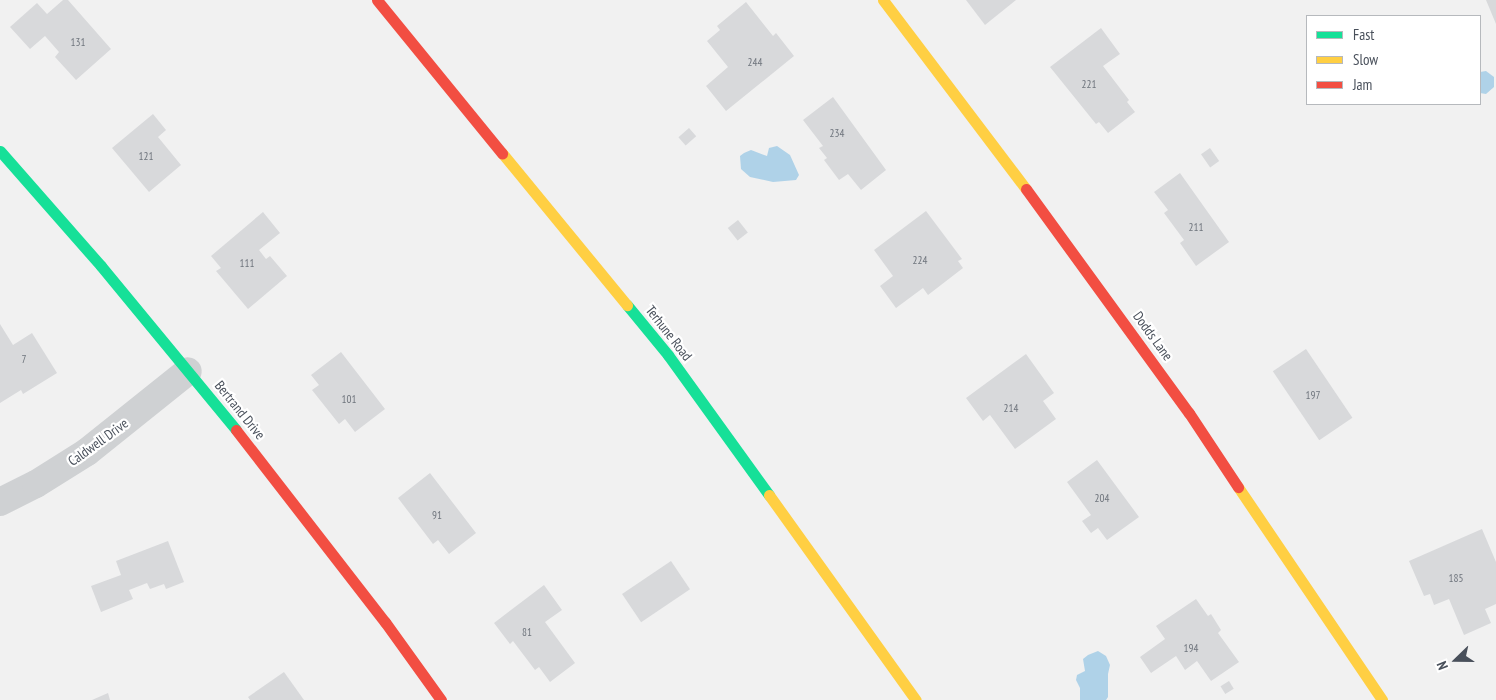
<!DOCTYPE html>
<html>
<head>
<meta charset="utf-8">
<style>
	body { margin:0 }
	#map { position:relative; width:1496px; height:700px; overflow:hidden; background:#f1f1f1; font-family:"PT Sans Narrow",sans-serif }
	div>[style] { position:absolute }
	.water>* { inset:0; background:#afd2e8 }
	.building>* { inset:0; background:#d8d9db; transform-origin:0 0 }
	.street>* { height:28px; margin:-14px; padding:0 14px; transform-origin:14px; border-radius:14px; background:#cfd1d3 }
	.fast>* { height:11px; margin:-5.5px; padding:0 5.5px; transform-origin:5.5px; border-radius:5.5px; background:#16e098 }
	.slow>* { height:11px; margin:-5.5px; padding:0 5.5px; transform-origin:5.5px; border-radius:5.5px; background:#ffcf43 }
	.jam>* { height:11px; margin:-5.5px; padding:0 5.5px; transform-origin:5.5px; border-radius:5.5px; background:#f24e42 }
	span { translate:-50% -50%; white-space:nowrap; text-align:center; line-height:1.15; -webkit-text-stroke:4.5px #fff; paint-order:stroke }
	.number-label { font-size:11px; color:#6e747c }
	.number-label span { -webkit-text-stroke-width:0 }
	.street-label { font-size:14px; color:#49505b }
	.legend { position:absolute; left:1306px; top:15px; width:175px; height:90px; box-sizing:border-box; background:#fff; border:1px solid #b6b9bd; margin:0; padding:6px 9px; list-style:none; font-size:15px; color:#49505b }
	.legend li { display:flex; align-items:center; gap:10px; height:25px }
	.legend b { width:25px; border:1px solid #b6b9bd }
	.north { position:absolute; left:1431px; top:635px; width:50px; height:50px; -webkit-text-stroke:4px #fff; paint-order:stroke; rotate:248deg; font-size:14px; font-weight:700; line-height:20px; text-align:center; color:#49505b }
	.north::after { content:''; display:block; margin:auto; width:18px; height:22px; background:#49505b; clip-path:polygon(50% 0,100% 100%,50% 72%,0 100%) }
</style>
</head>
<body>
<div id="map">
	<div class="water">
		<i style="clip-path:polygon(1486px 71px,1494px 77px,1494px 87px,1486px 94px,1480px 93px,1480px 72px)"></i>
		<i style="clip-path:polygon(777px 146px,790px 155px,799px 175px,796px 180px,773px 182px,750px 177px,741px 169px,740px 156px,744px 153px,751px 150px,767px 156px,769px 148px)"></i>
		<i style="clip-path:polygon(1098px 651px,1106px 656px,1110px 665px,1108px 674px,1108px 697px,1106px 700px,1080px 700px,1080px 688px,1076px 680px,1077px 675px,1085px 671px,1083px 659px,1088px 655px)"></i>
	</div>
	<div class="building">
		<i style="clip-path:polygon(63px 0,68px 0,111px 49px,76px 80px,55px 57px,59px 52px,45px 36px,30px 49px,10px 27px,37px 3px,47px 14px)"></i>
		<i style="clip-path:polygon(966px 0,1016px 0,985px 25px)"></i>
		<i style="clip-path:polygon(1486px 0,1496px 0,1496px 24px)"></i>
		<i style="clip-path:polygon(746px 2px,773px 36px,776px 33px,794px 56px,726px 111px,706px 86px,728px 67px,707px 41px,720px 30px,717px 26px)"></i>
		<i style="clip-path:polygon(1101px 28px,1120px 54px,1103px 66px,1129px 100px,1127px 102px,1135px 112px,1108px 133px,1099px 122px,1096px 124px,1050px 67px)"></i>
		<i style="clip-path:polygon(833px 97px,886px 170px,861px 190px,848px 174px,839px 180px,824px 160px,827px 158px,819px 148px,823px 146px,803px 120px)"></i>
		<i style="clip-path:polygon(153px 114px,166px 130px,158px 137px,181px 165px,149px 192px,112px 148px)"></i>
		<i style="left:689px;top:128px;width:11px;height:14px;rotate:49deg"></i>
		<i style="left:1210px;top:148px;width:16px;height:11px;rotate:55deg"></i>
		<i style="clip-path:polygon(1180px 173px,1229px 242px,1196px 266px,1180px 243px,1184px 240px,1164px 213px,1168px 210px,1154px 192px)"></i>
		<i style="clip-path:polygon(926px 211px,962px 259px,958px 261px,963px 268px,928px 295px,923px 288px,896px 308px,880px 286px,893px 276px,874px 250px)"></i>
		<i style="clip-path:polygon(263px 212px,280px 233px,259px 250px,266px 259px,270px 256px,287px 276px,248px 309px,216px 271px,221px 268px,211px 256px)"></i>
		<i style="left:738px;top:220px;width:16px;height:13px;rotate:52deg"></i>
		<i style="clip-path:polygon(0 324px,13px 345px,32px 333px,57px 373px,23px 394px,21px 390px,0 403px)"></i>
		<i style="left:1306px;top:349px;width:83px;height:40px;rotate:56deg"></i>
		<i style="clip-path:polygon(341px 352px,385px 409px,355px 432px,345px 419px,339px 424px,312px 390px,319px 385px,311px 375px)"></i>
		<i style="clip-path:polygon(1026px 354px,1054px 393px,1043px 401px,1056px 419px,1015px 449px,990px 415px,983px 421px,966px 398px)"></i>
		<i style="clip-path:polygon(1097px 460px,1139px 517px,1107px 540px,1098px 528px,1091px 533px,1082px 521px,1091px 515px,1067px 482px)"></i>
		<i style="clip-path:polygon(430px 473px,476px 533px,449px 554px,438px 540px,433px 544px,398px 498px)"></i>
		<i style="clip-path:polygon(1482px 529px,1496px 562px,1496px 604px,1485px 609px,1491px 623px,1464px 635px,1449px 599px,1434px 605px,1430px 594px,1424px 596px,1409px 561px)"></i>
		<i style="clip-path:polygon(168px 541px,184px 582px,166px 589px,164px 584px,150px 589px,147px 583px,129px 590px,133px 599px,101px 612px,91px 586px,121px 575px,116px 561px)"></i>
		<i style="left:671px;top:561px;width:34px;height:59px;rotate:56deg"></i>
		<i style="clip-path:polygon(544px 585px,562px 610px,545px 622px,575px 663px,550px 682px,539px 667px,535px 670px,513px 641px,510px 644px,494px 623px)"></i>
		<i style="clip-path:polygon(1196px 599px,1208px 616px,1211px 614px,1221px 630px,1218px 633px,1239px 662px,1211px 681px,1197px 661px,1185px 670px,1176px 656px,1151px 673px,1140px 657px,1165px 639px,1156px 626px)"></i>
		<i style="clip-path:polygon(284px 672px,304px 700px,250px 700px,248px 697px)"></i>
		<i style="left:1229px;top:681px;width:9px;height:10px;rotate:58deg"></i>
		<i style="clip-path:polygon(108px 693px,110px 700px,92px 700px)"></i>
	</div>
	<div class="street">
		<i style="left:0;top:502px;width:40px;rotate:-26.6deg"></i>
		<i style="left:36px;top:484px;width:60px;rotate:-32.1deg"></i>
		<i style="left:87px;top:452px;width:129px;rotate:-38.7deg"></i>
	</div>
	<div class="fast">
		<i style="left:0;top:151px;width:153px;rotate:48.7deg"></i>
		<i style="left:101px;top:266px;width:212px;rotate:50.5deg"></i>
		<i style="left:627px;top:305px;width:65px;rotate:50.6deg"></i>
		<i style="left:668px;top:355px;width:173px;rotate:54.2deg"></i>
	</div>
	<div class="slow">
		<i style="left:883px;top:0;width:237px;rotate:52.9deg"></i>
		<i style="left:502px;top:153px;width:197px;rotate:50.6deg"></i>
		<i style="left:1238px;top:487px;width:257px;rotate:55.9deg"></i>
		<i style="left:769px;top:495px;width:252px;rotate:54.4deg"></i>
	</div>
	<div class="jam">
		<i style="left:377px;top:0;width:198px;rotate:50.8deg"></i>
		<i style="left:1026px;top:189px;width:277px;rotate:54deg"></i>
		<i style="left:1189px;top:413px;width:89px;rotate:56.5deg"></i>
		<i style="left:236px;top:430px;width:243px;rotate:52.2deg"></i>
		<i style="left:385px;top:622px;width:96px;rotate:54.3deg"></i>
	</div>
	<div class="number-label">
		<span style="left:78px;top:42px">131</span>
		<span style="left:755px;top:62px">244</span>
		<span style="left:1089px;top:84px">221</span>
		<span style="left:837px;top:133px">234</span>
		<span style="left:146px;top:156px">121</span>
		<span style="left:1196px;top:227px">211</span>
		<span style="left:920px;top:260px">224</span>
		<span style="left:247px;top:263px">111</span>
		<span style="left:24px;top:359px">7</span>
		<span style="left:1313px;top:395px">197</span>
		<span style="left:349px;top:399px">101</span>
		<span style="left:1011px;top:408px">214</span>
		<span style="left:1102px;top:498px">204</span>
		<span style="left:437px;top:515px">91</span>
		<span style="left:1456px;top:578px">185</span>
		<span style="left:527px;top:632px">81</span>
		<span style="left:1191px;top:648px">194</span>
	</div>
	<div class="street-label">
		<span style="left:669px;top:333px;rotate:52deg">Terhune Road</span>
		<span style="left:1153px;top:336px;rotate:54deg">Dodds Lane</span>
		<span style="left:240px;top:410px;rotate:51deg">Bertrand Drive</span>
		<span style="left:98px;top:442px;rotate:-36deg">Caldwell Drive</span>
	</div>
	<ul class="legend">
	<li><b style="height:6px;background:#16e098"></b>Fast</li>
	<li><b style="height:6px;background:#ffcf43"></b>Slow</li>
	<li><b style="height:6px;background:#f24e42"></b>Jam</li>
	</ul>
	<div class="north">N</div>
</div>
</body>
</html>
